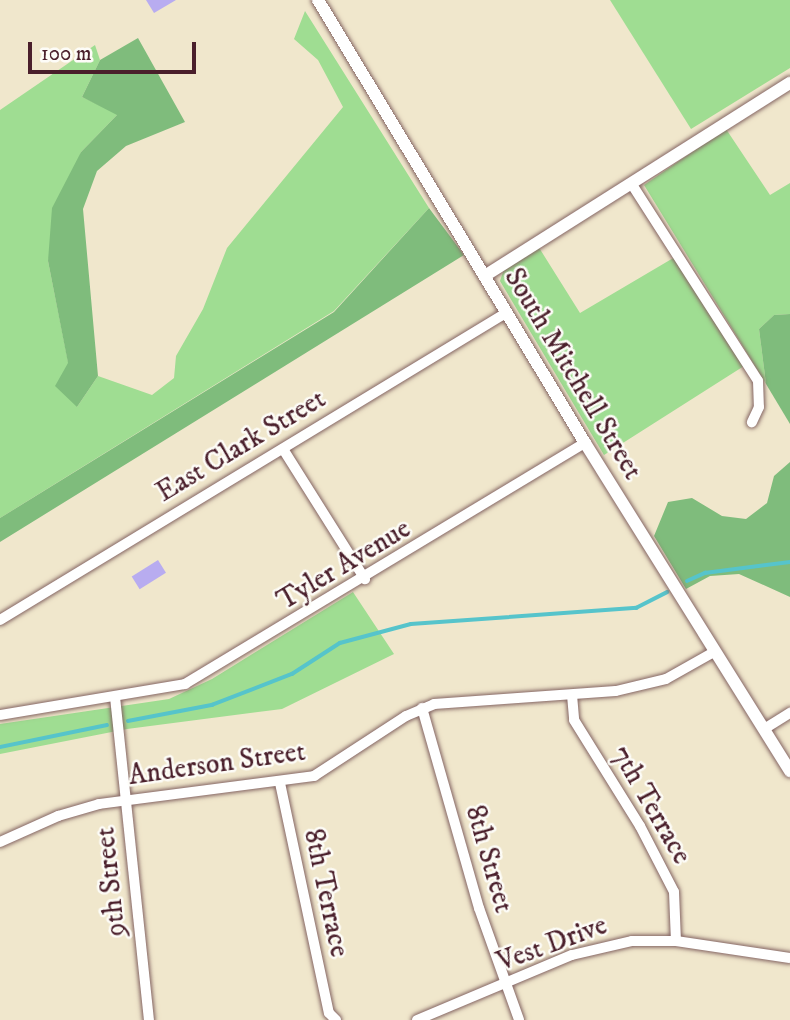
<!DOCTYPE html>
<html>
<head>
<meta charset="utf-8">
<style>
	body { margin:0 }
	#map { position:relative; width:790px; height:1020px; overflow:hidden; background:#f0e7cc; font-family:"IM FELL DW Pica",serif }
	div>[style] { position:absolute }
	.green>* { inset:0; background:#9fdd92 }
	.forest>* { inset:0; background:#7fbc7c }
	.stream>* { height:3.5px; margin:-1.75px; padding:0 1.75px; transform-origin:1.75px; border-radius:1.75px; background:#56c4cb }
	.building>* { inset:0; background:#b8acf0; transform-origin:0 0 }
	.roads { filter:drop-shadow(0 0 2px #846563) drop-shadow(0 0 2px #846563) }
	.minor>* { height:10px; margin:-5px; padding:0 5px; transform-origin:5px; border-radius:5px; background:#fff }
	.tertiary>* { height:12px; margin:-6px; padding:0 6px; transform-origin:6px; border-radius:6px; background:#fff }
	span { translate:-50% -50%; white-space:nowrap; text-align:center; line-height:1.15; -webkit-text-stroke:5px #fdfcf7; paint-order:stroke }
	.street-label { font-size:28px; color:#4a1f2b }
	.scale { position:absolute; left:28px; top:42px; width:168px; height:32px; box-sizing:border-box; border:4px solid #4a1f2b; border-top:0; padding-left:9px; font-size:21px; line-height:24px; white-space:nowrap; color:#4a1f2b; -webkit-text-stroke:5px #fdfcf7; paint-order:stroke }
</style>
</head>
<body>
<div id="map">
	<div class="green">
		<i style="clip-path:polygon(610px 0,790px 0,790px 68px,691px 129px)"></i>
		<i style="clip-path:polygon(305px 11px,429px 208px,334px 311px,0 518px,0 110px,95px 45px,100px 60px,82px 97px,118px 114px,81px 152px,48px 261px,77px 407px,98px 376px,152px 395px,174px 378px,176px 356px,203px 309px,227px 248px,343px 107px,318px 60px,294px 39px)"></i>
		<i style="clip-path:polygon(726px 129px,770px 195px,790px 183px,790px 314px,774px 315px,759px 329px,766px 384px,644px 185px)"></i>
		<i style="clip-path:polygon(538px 246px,580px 313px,675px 257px,744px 366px,604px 455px,500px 281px,504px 269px)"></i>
		<i style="clip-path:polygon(353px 592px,394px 654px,282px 709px,127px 729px,0 754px,0 724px,169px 699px,212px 679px)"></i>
	</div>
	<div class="forest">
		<i style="clip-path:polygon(138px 38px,185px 122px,126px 146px,97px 171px,83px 209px,98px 376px,77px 407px,55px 386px,68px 363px,48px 261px,52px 208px,81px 152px,117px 115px,82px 97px,100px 60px)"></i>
		<i style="clip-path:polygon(429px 208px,464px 255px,0 542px,0 518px,334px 312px)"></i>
		<i style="clip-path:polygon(790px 314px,790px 424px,766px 384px,759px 329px,774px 315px)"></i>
		<i style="clip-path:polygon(790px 462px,790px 597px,739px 574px,710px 576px,686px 589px,654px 536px,668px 502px,692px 498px,722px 516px,746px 519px,767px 503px,774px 476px)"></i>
	</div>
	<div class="stream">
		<i style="left:687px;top:581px;width:20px;rotate:-24deg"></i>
		<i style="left:705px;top:573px;width:86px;rotate:-7.4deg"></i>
		<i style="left:128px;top:721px;width:86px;rotate:-10.8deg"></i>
		<i style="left:212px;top:705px;width:86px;rotate:-21.2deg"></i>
		<i style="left:292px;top:674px;width:57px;rotate:-32.9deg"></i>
		<i style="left:340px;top:643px;width:73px;rotate:-15deg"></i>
		<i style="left:411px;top:624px;width:226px;rotate:-4.1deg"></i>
		<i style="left:636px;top:608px;width:35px;rotate:-27deg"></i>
		<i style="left:0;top:747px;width:109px;rotate:-11.6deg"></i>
	</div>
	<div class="building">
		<i style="clip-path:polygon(146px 0,176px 0,154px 13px)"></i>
		<i style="left:158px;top:560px;width:15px;height:31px;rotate:58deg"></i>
	</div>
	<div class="roads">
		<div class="minor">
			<i style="left:631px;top:183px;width:235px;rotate:57.3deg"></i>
			<i style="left:758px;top:381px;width:26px;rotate:88deg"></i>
			<i style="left:759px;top:407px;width:17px;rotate:115deg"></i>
			<i style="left:283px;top:449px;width:154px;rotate:57.8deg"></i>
			<i style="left:0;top:620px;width:592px;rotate:-31.25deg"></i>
			<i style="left:572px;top:695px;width:25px;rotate:85deg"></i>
			<i style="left:574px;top:720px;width:125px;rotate:58.1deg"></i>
			<i style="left:640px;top:826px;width:74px;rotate:62.7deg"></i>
			<i style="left:674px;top:892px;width:49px;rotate:87.7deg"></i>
			<i style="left:115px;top:697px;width:325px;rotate:84deg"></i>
			<i style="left:422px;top:708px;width:208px;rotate:74.1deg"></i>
			<i style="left:479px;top:908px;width:119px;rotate:70.3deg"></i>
			<i style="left:0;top:715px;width:188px;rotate:-9.5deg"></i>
			<i style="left:185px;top:684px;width:467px;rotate:-31.1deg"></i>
			<i style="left:764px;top:729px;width:31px;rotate:-32deg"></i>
			<i style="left:280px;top:783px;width:235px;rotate:78deg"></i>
			<i style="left:329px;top:1013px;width:10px;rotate:45deg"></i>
			<i style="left:0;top:842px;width:64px;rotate:-24.1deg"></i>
			<i style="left:58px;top:816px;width:43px;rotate:-16.3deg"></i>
			<i style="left:99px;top:804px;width:217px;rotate:-7.4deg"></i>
			<i style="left:314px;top:776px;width:110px;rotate:-33.1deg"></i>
			<i style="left:406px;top:716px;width:30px;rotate:-23deg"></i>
			<i style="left:434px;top:704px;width:182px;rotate:-4.1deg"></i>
			<i style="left:616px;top:691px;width:51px;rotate:-13.5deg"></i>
			<i style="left:666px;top:679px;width:55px;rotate:-29.4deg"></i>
			<i style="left:417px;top:1020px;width:168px;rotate:-22.8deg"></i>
			<i style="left:572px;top:955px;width:62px;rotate:-13.1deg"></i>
			<i style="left:632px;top:941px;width:44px"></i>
			<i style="left:676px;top:941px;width:115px;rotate:8.5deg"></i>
		</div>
		<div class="tertiary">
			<i style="left:318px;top:0;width:517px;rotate:58.92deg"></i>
			<i style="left:585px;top:443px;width:387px;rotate:58deg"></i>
			<i style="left:486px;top:275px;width:360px;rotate:-32.3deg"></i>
		</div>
	</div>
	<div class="street-label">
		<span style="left:573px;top:374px;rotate:59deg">South Mitchell Street</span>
		<span style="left:241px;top:446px;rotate:-31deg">East Clark Street</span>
		<span style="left:344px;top:565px;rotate:-31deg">Tyler Avenue</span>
		<span style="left:217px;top:764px;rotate:-8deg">Anderson Street</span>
		<span style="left:651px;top:805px;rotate:60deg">7th Terrace</span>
		<span style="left:489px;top:859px;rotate:74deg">8th Street</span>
		<span style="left:111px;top:882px;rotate:-96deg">9th Street</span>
		<span style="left:326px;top:893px;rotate:78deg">8th Terrace</span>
		<span style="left:552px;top:944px;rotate:-20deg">Vest Drive</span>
	</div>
	<div class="scale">100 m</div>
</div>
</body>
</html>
